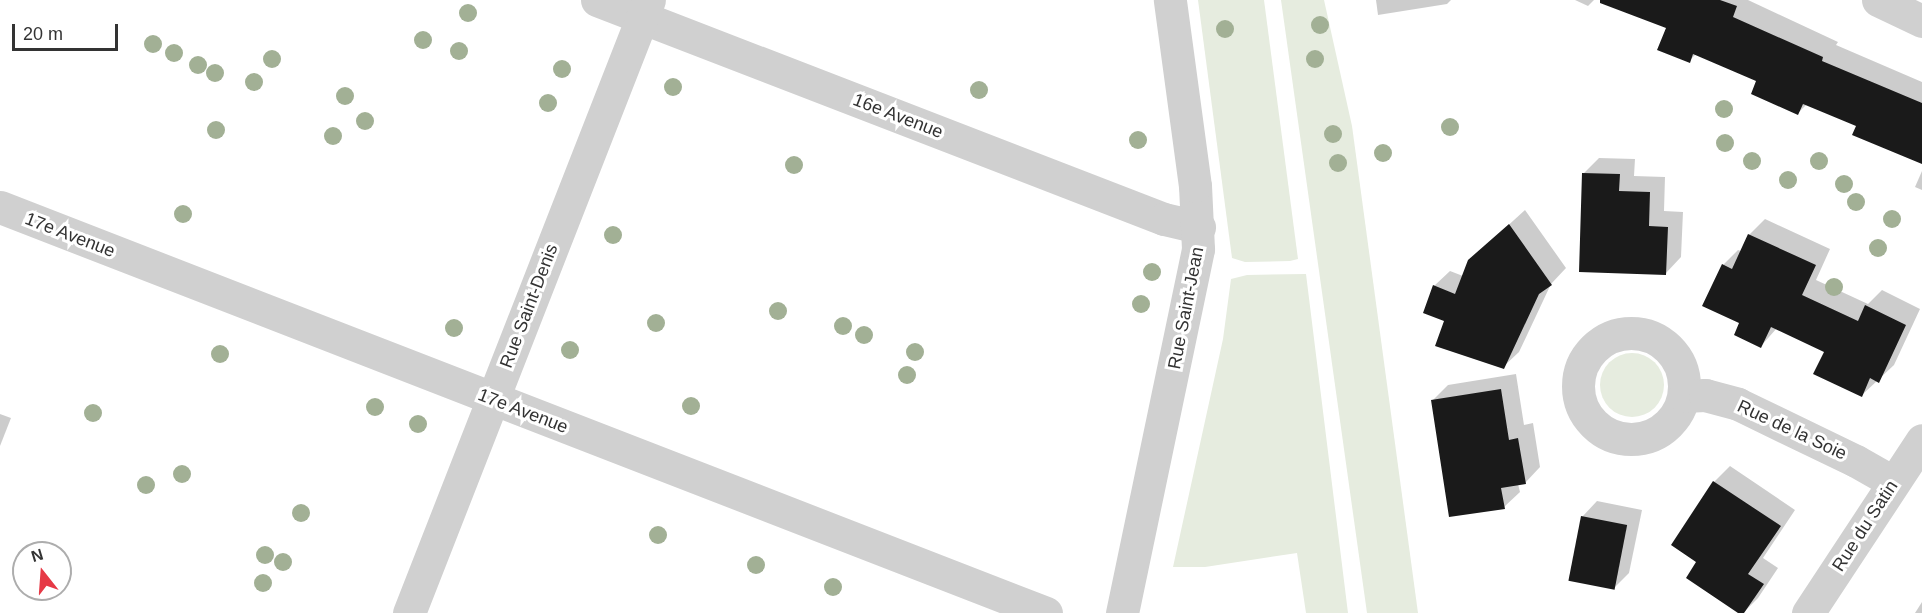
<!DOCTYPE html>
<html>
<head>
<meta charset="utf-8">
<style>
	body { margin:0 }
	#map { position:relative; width:1922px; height:613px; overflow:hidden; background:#fff; font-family:Arial,sans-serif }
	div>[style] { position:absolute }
	.green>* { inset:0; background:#e6ecdf }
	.round { border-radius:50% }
	.shadow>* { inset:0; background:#0003 }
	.building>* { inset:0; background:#1a1a1a; transform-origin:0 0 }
	.minor>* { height:33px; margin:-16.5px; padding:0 16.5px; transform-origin:16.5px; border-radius:16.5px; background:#d0d0d0 }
	.minor>.ring { margin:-16.5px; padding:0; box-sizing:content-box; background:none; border:33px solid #d0d0d0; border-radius:50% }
	.trees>* { width:18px; height:18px; margin:-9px; border-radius:50%; background:#a2b095 }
	span { translate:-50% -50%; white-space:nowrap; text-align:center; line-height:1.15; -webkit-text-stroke:6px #fff; paint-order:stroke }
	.street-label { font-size:18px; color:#333 }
	.north { position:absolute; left:12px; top:541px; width:60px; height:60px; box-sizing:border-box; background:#fff; border:2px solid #adadad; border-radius:50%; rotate:343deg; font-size:16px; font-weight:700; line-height:24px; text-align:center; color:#333 }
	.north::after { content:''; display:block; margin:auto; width:21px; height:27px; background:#e63946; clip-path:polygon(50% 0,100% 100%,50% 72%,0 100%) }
	.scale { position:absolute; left:12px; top:24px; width:106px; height:27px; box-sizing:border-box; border:3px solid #333; border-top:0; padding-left:8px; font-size:18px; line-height:21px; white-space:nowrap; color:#333; -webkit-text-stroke:4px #fff; paint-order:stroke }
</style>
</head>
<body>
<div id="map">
	<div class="green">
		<i style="clip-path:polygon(1198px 0,1264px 0,1298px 259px,1290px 261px,1245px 262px,1232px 258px)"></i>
		<i style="clip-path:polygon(1281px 0,1324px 0,1352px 126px,1418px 613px,1367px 613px)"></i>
		<i style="clip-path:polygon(1306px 274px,1347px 605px,1348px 613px,1306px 613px,1297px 553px,1205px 567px,1173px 567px,1223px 339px,1231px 279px,1247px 275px)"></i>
		<i class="round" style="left:1600px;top:353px;width:64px;height:64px"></i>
	</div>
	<div class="shadow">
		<i style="clip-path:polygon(1376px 0,1451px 0,1447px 4px,1378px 15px)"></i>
		<i style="clip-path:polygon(1575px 0,1594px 0,1588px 6px)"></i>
		<i style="clip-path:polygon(1654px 0,1748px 0,1838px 42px,1836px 45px,1922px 82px,1922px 162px,1858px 125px,1807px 104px,1798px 113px,1758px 81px,1696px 54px,1689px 61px)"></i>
		<i style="clip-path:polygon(1599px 158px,1635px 159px,1634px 176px,1665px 177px,1664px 211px,1683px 212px,1681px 257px,1666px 273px,1584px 173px)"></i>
		<i style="clip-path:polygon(1922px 171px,1922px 190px,1915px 187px)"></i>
		<i style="clip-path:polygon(1525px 210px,1566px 268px,1551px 284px,1519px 352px,1503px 367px,1446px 320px,1434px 286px,1450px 271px,1463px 276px,1469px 261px)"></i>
		<i style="clip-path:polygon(1765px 219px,1830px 249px,1816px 280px,1868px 304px,1882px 290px,1920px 309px,1894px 365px,1862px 395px,1826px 351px,1777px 328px,1761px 346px,1741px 322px,1723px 265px,1738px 250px,1741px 251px,1749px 235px)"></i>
		<i style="clip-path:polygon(1516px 374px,1524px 425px,1533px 423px,1540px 467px,1525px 483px,1518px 484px,1520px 492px,1504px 507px,1432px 401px,1448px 385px)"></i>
		<i style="clip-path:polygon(0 414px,11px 418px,0 446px)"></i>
		<i style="clip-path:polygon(1730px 466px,1795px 510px,1763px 558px,1778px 568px,1758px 598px,1743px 613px,1698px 562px,1673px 544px,1714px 482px)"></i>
		<i style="clip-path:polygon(1597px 501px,1642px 510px,1629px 573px,1614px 588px,1582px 517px)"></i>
		<i style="clip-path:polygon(1922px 602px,1922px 613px,1915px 613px)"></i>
	</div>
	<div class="building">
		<i style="clip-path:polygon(1600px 0,1720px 0,1737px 6px,1733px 17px,1823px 57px,1822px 61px,1922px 103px,1922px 164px,1852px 135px,1856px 126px,1803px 104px,1798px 115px,1751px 94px,1756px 81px,1693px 54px,1690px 63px,1657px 50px,1666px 28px,1600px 3px)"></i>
		<i style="clip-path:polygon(1582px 173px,1620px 174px,1619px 191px,1650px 192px,1649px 226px,1668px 227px,1666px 275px,1579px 272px)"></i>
		<i style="clip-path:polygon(1509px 224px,1552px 285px,1539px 294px,1504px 369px,1435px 346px,1444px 321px,1423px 313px,1433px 285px,1455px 294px,1468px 260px)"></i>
		<i style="clip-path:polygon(1748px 234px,1816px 265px,1802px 295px,1858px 321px,1865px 305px,1906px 325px,1879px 383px,1870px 378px,1862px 397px,1813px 374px,1824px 352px,1771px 327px,1761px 348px,1734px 335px,1739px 323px,1702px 306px,1722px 264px,1732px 269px)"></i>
		<i style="clip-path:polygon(1501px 389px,1509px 440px,1518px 438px,1526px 484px,1501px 488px,1505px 509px,1449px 517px,1431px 400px)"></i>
		<i style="clip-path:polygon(1713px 481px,1781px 526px,1748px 574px,1764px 584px,1744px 613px,1738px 613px,1686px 578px,1696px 562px,1671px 545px)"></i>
		<i style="left:1581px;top:516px;width:47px;height:66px;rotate:11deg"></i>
	</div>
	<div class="minor">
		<i style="left:597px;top:0;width:608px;rotate:21.12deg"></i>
		<i style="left:1164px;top:219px;width:36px;rotate:13deg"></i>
		<i style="left:1878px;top:0;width:49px;rotate:25.5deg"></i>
		<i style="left:0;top:207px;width:1122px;rotate:21.21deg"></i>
		<i class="ring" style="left:1578px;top:333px;width:73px;height:73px"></i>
		<i style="left:1684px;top:396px;width:21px;rotate:-3deg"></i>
		<i style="left:1705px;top:395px;width:34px;rotate:15deg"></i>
		<i style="left:1738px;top:404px;width:131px;rotate:25.8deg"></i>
		<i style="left:1856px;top:461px;width:43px;rotate:29.6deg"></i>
		<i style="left:409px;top:613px;width:658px;rotate:-68.62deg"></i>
		<i style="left:1122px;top:613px;width:372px;rotate:-78.2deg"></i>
		<i style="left:1198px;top:249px;width:63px;rotate:-92.7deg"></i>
		<i style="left:1195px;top:186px;width:188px;rotate:-97.7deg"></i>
		<i style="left:1808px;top:613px;width:207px;rotate:-56.6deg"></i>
	</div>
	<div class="trees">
		<i style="left:468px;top:13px"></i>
		<i style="left:1320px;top:25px"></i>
		<i style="left:1225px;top:29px"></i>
		<i style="left:423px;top:40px"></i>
		<i style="left:153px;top:44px"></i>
		<i style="left:459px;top:51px"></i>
		<i style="left:174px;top:53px"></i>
		<i style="left:272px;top:59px"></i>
		<i style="left:1315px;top:59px"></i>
		<i style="left:198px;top:65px"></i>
		<i style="left:562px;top:69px"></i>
		<i style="left:215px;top:73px"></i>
		<i style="left:254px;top:82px"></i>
		<i style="left:673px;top:87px"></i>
		<i style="left:979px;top:90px"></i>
		<i style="left:345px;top:96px"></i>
		<i style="left:548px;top:103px"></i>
		<i style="left:1724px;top:109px"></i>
		<i style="left:365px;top:121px"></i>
		<i style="left:1450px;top:127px"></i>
		<i style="left:216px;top:130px"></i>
		<i style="left:1333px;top:134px"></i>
		<i style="left:333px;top:136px"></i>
		<i style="left:1138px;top:140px"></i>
		<i style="left:1725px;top:143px"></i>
		<i style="left:1383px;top:153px"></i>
		<i style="left:1752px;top:161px"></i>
		<i style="left:1819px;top:161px"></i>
		<i style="left:1338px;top:163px"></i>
		<i style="left:794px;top:165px"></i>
		<i style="left:1788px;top:180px"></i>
		<i style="left:1844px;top:184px"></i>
		<i style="left:1856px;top:202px"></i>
		<i style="left:183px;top:214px"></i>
		<i style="left:1892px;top:219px"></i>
		<i style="left:613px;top:235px"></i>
		<i style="left:1878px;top:248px"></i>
		<i style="left:1152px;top:272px"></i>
		<i style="left:1834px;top:287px"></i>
		<i style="left:1141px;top:304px"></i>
		<i style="left:778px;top:311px"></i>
		<i style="left:656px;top:323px"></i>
		<i style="left:843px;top:326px"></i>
		<i style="left:454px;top:328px"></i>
		<i style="left:864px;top:335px"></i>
		<i style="left:570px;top:350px"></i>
		<i style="left:915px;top:352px"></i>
		<i style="left:220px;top:354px"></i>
		<i style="left:907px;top:375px"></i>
		<i style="left:691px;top:406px"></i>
		<i style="left:375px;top:407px"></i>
		<i style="left:93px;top:413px"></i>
		<i style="left:418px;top:424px"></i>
		<i style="left:182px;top:474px"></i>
		<i style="left:146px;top:485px"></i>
		<i style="left:301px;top:513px"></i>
		<i style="left:658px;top:535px"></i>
		<i style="left:265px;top:555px"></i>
		<i style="left:283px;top:562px"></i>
		<i style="left:756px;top:565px"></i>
		<i style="left:263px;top:583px"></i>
		<i style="left:833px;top:587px"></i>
	</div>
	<div class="street-label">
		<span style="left:898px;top:116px;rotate:21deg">16e Avenue</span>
		<span style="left:70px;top:235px;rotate:21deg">17e Avenue</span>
		<span style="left:529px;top:306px;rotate:-69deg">Rue Saint-Denis</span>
		<span style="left:1186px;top:308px;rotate:-79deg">Rue Saint-Jean</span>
		<span style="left:523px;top:411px;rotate:21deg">17e Avenue</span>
		<span style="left:1792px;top:430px;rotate:25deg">Rue de la Soie</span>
		<span style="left:1865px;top:526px;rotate:-57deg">Rue du Satin</span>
	</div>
	<div class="north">N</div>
	<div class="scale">20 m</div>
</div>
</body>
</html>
